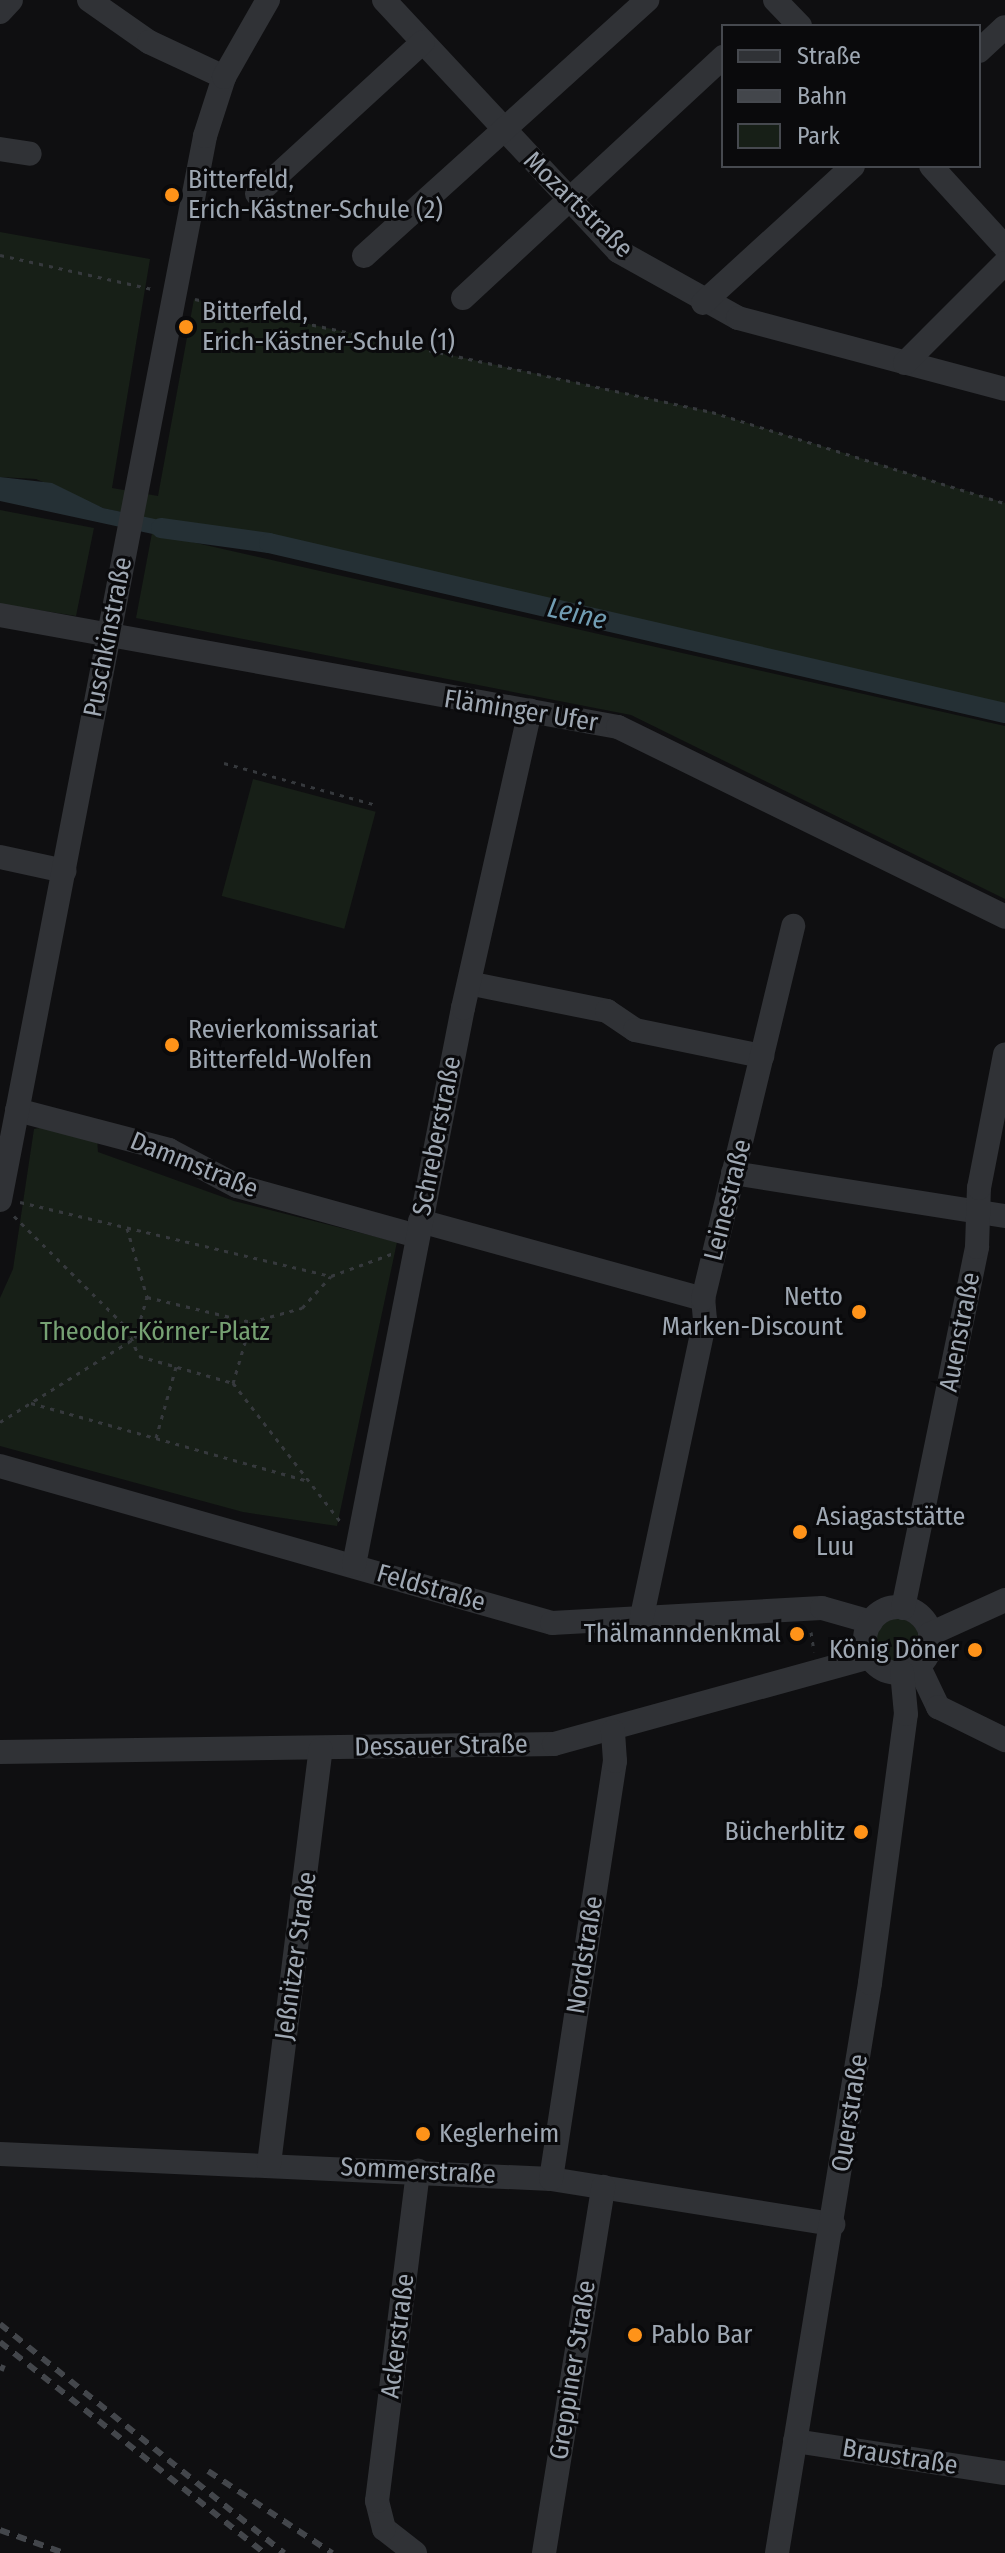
<!DOCTYPE html>
<html>
<head>
<meta charset="utf-8">
<style>
	body { margin:0 }
	#map { position:relative; width:1005px; height:2553px; overflow:hidden; background:#0f0f11; font-family:"Fira Sans Condensed",sans-serif }
	div>[style] { position:absolute }
	.green>* { inset:0; background:#171f17; transform-origin:0 0 }
	.round { border-radius:50% }
	.water>* { inset:0; background:#253035 }
	.canal>* { height:20px; margin:-10px; padding:0 10px; transform-origin:10px; border-radius:10px; background:#253035 }
	.path>* { height:3px; margin-top:-1.5px; transform-origin:0; background:repeating-linear-gradient(90deg,#36393d 0 4px,transparent 0 10px) }
	.minor>* { height:24px; margin:-12px; padding:0 12px; transform-origin:12px; border-radius:12px; background:#303236 }
	.minor>.ring { margin:-12px; padding:0; box-sizing:content-box; background:none; border:24px solid #303236; border-radius:50% }
	.rail>* { height:6px; margin-top:-3px; transform-origin:0; background:repeating-linear-gradient(90deg,#43464b 0 10px,transparent 0 18px) }
	.dots>* { width:22px; height:22px; translate:-50% -50%; box-sizing:border-box; border:4px solid #0a0a0c; border-radius:50% }
	span { translate:-50% -50%; white-space:nowrap; text-align:center; line-height:1.15; -webkit-text-stroke:6px #0a0a0c; paint-order:stroke }
	.poi-label { font-size:26px; color:#9fa8b3 }
	.left { translate:0 -50%; text-align:left }
	.right { translate:-100% -50%; text-align:right }
	.street-label { font-size:26px; color:#9fa8b3 }
	.park-label { font-size:26px; color:#76a173 }
	.water-label { font-size:28px; color:#719db3; font-style:italic }
	.legend { position:absolute; left:721px; top:24px; width:260px; height:144px; box-sizing:border-box; background:#0a0a0c; border:2px solid #46494f; margin:0; padding:10px 14px; list-style:none; font-size:24px; color:#9fa8b3 }
	.legend li { display:flex; align-items:center; gap:16px; height:40px }
	.legend b { width:40px; border:2px solid #46494f }
</style>
</head>
<body>
<div id="map">
	<div class="green">
		<i style="clip-path:polygon(0 232px,150px 259px,112px 488px,158px 496px,194px 299px,712px 412px,1005px 503px,1005px 713px,103px 508px,36px 479px,0 477px)"></i>
		<i style="clip-path:polygon(0 510px,94px 528px,76px 616px,0 604px)"></i>
		<i style="clip-path:polygon(152px 533px,1005px 726px,1005px 899px,631px 715px,136px 618px)"></i>
		<i style="left:253px;top:779px;width:127px;height:121px;rotate:15deg"></i>
		<i style="clip-path:polygon(49px 1126px,97px 1138px,98px 1152px,234px 1201px,397px 1242px,337px 1526px,243px 1512px,0 1446px,0 1298px,13px 1269px,34px 1129px)"></i>
		<i class="round" style="left:875px;top:1618px;width:44px;height:44px"></i>
	</div>
	<div class="water">
		<i style="clip-path:polygon(0 477px,52px 483px,103px 508px,188px 526px,185px 541px,0 501px)"></i>
	</div>
	<div class="canal">
		<i style="left:161px;top:528px;width:109px;rotate:7.9deg"></i>
		<i style="left:269px;top:543px;width:755px;rotate:13.01deg"></i>
	</div>
	<div class="path">
		<i style="left:0;top:255px;width:156px;rotate:12.6deg"></i>
		<i style="left:195px;top:299px;width:529px;rotate:12.33deg"></i>
		<i style="left:712px;top:412px;width:307px;rotate:17.3deg"></i>
		<i style="left:224px;top:763px;width:155px;rotate:15.4deg"></i>
		<i style="left:20px;top:1202px;width:320px;rotate:13.4deg"></i>
		<i style="left:14px;top:1216px;width:159px;rotate:44.7deg"></i>
		<i style="left:127px;top:1328px;width:30px;rotate:67deg"></i>
		<i style="left:139px;top:1356px;width:98px;rotate:16deg"></i>
		<i style="left:233px;top:1383px;width:176px;rotate:52.2deg"></i>
		<i style="left:127px;top:1228px;width:72px;rotate:73.8deg"></i>
		<i style="left:251px;top:1322px;width:53px;rotate:-15.4deg"></i>
		<i style="left:302px;top:1308px;width:43px;rotate:-47.8deg"></i>
		<i style="left:331px;top:1276px;width:67px;rotate:-20.1deg"></i>
		<i style="left:31px;top:1403px;width:289px;rotate:15.7deg"></i>
		<i style="left:0;top:1422px;width:159px;rotate:-31.9deg"></i>
		<i style="left:135px;top:1338px;width:43px;rotate:-73.7deg"></i>
		<i style="left:147px;top:1297px;width:107px;rotate:13.5deg"></i>
		<i style="left:251px;top:1322px;width:64px;rotate:106.4deg"></i>
		<i style="left:156px;top:1438px;width:74px;rotate:-74.3deg"></i>
		<i style="left:811px;top:1632px;width:20px;rotate:81deg"></i>
	</div>
	<div class="minor">
		<i style="left:89px;top:0;width:73px;rotate:35deg"></i>
		<i style="left:149px;top:42px;width:83px;rotate:25deg"></i>
		<i style="left:384px;top:0;width:343px;rotate:47deg"></i>
		<i style="left:618px;top:251px;width:137px;rotate:29.2deg"></i>
		<i style="left:738px;top:318px;width:276px;rotate:14.9deg"></i>
		<i style="left:775px;top:0;width:36px;rotate:46deg"></i>
		<i style="left:0;top:12px;width:16px;rotate:-47deg"></i>
		<i style="left:979px;top:51px;width:35px;rotate:-43deg"></i>
		<i style="left:0;top:149px;width:30px;rotate:9deg"></i>
		<i style="left:931px;top:166px;width:110px;rotate:47.6deg"></i>
		<i style="left:257px;top:194px;width:225px;rotate:-42.5deg"></i>
		<i style="left:364px;top:256px;width:382px;rotate:-42.1deg"></i>
		<i style="left:463px;top:298px;width:355px;rotate:-42.8deg"></i>
		<i style="left:703px;top:303px;width:203px;rotate:-42.4deg"></i>
		<i style="left:905px;top:363px;width:141px;rotate:-45deg"></i>
		<i style="left:0;top:615px;width:628px;rotate:10.27deg"></i>
		<i style="left:618px;top:727px;width:431px;rotate:26.1deg"></i>
		<i style="left:0;top:857px;width:66px;rotate:12.3deg"></i>
		<i style="left:473px;top:984px;width:137px;rotate:11.4deg"></i>
		<i style="left:607px;top:1011px;width:34px;rotate:34deg"></i>
		<i style="left:635px;top:1030px;width:130px;rotate:11.6deg"></i>
		<i style="left:17px;top:1110px;width:157px;rotate:14.7deg"></i>
		<i style="left:169px;top:1150px;width:77px;rotate:27.9deg"></i>
		<i style="left:237px;top:1186px;width:187px;rotate:15.5deg"></i>
		<i style="left:733px;top:1173px;width:275px;rotate:9deg"></i>
		<i style="left:0;top:1200px;width:1084px;rotate:-79.09deg"></i>
		<i style="left:205px;top:136px;width:62px;rotate:-72.1deg"></i>
		<i style="left:224px;top:77px;width:89px;rotate:-60.3deg"></i>
		<i style="left:420px;top:1221px;width:294px;rotate:15.4deg"></i>
		<i style="left:0;top:1466px;width:574px;rotate:15.88deg"></i>
		<i style="left:552px;top:1623px;width:270px;rotate:-3.2deg"></i>
		<i style="left:822px;top:1608px;width:51px;rotate:15.9deg"></i>
		<i style="left:354px;top:1565px;width:568px;rotate:-78.93deg"></i>
		<i style="left:463px;top:1008px;width:305px;rotate:-77.3deg"></i>
		<i class="ring" style="left:865px;top:1607px;width:42px;height:42px"></i>
		<i style="left:903px;top:1608px;width:369px;rotate:-78.4deg"></i>
		<i style="left:977px;top:1247px;width:59px;rotate:-88.1deg"></i>
		<i style="left:979px;top:1188px;width:136px;rotate:-79deg"></i>
		<i style="left:642px;top:1616px;width:303px;rotate:-78deg"></i>
		<i style="left:705px;top:1320px;width:21px;rotate:-95deg"></i>
		<i style="left:703px;top:1299px;width:384px;rotate:-76.4deg"></i>
		<i style="left:930px;top:1634px;width:82px;rotate:-24.4deg"></i>
		<i style="left:918px;top:1665px;width:47px;rotate:64.5deg"></i>
		<i style="left:938px;top:1707px;width:75px;rotate:26.2deg"></i>
		<i style="left:0;top:1752px;width:554px;rotate:-0.83deg"></i>
		<i style="left:554px;top:1744px;width:328px;rotate:-15.4deg"></i>
		<i style="left:0;top:2154px;width:552px;rotate:2.6deg"></i>
		<i style="left:551px;top:2179px;width:286px;rotate:9.1deg"></i>
		<i style="left:269px;top:2164px;width:418px;rotate:-82.9deg"></i>
		<i style="left:551px;top:2179px;width:423px;rotate:-81.3deg"></i>
		<i style="left:615px;top:1761px;width:30px;rotate:-94deg"></i>
		<i style="left:795px;top:2441px;width:212px;rotate:8.7deg"></i>
		<i style="left:415px;top:2553px;width:39px;rotate:-142deg"></i>
		<i style="left:384px;top:2529px;width:29px;rotate:-104deg"></i>
		<i style="left:377px;top:2501px;width:333px;rotate:-82.9deg"></i>
		<i style="left:544px;top:2553px;width:371px;rotate:-80.8deg"></i>
		<i style="left:777px;top:2553px;width:578px;rotate:-80.73deg"></i>
		<i style="left:870px;top:1983px;width:271px;rotate:-82.4deg"></i>
		<i style="left:906px;top:1714px;width:42px;rotate:-95.4deg"></i>
	</div>
	<div class="rail">
		<i style="left:0;top:2324px;width:365px;rotate:38.9deg"></i>
		<i style="left:0;top:2342px;width:338px;rotate:38.6deg"></i>
		<i style="left:0;top:2367px;width:5px;rotate:22deg"></i>
		<i style="left:208px;top:2471px;width:149px;rotate:33.5deg"></i>
		<i style="left:0;top:2530px;width:68px;rotate:19.8deg"></i>
	</div>
	<div class="dots">
		<i style="left:172px;top:195px;background:#ff9319"></i>
		<i style="left:186px;top:327px;background:#ff9319"></i>
		<i style="left:172px;top:1045px;background:#ff9319"></i>
		<i style="left:859px;top:1312px;background:#ff9319"></i>
		<i style="left:800px;top:1532px;background:#ff9319"></i>
		<i style="left:797px;top:1634px;background:#ff9319"></i>
		<i style="left:975px;top:1650px;background:#ff9319"></i>
		<i style="left:861px;top:1832px;background:#ff9319"></i>
		<i style="left:423px;top:2134px;background:#ff9319"></i>
		<i style="left:635px;top:2335px;background:#ff9319"></i>
	</div>
	<div class="poi-label">
		<span class="left" style="left:188px;top:195px">Bitterfeld,<br>Erich-Kästner-Schule (2)</span>
		<span class="left" style="left:202px;top:327px">Bitterfeld,<br>Erich-Kästner-Schule (1)</span>
		<span class="left" style="left:188px;top:1045px">Revierkomissariat<br>Bitterfeld-Wolfen</span>
		<span class="right" style="left:843px;top:1312px">Netto<br>Marken-Discount</span>
		<span class="left" style="left:816px;top:1532px">Asiagaststätte<br>Luu</span>
		<span class="right" style="left:781px;top:1634px">Thälmanndenkmal</span>
		<span class="right" style="left:959px;top:1650px">König Döner</span>
		<span class="right" style="left:845px;top:1832px">Bücherblitz</span>
		<span class="left" style="left:439px;top:2134px">Keglerheim</span>
		<span class="left" style="left:651px;top:2335px">Pablo Bar</span>
	</div>
	<div class="street-label">
		<span style="left:578px;top:205px;rotate:44deg">Mozartstraße</span>
		<span style="left:108px;top:637px;rotate:-79deg">Puschkinstraße</span>
		<span style="left:521px;top:711px;rotate:9deg">Fläminger Ufer</span>
		<span style="left:437px;top:1136px;rotate:-79deg">Schreberstraße</span>
		<span style="left:194px;top:1165px;rotate:22deg">Dammstraße</span>
		<span style="left:728px;top:1200px;rotate:-76deg">Leinestraße</span>
		<span style="left:960px;top:1332px;rotate:-79deg">Auenstraße</span>
		<span style="left:431px;top:1588px;rotate:16deg">Feldstraße</span>
		<span style="left:441px;top:1746px;rotate:-1deg">Dessauer Straße</span>
		<span style="left:585px;top:1955px;rotate:-81deg">Nordstraße</span>
		<span style="left:296px;top:1956px;rotate:-82deg">Jeßnitzer Straße</span>
		<span style="left:850px;top:2113px;rotate:-81deg">Querstraße</span>
		<span style="left:418px;top:2171px;rotate:3deg">Sommerstraße</span>
		<span style="left:398px;top:2336px;rotate:-83deg">Ackerstraße</span>
		<span style="left:573px;top:2370px;rotate:-81deg">Greppiner Straße</span>
		<span style="left:900px;top:2457px;rotate:9deg">Braustraße</span>
	</div>
	<div class="park-label">
		<span style="left:155px;top:1332px">Theodor-Körner-Platz</span>
	</div>
	<div class="water-label">
		<span style="left:577px;top:614px;rotate:13deg">Leine</span>
	</div>
	<ul class="legend">
	<li><b style="height:10px;background:#303236"></b>Straße</li>
	<li><b style="height:10px;background:#43464b"></b>Bahn</li>
	<li><b style="height:22px;background:#171f17"></b>Park</li>
	</ul>
</div>
</body>
</html>
